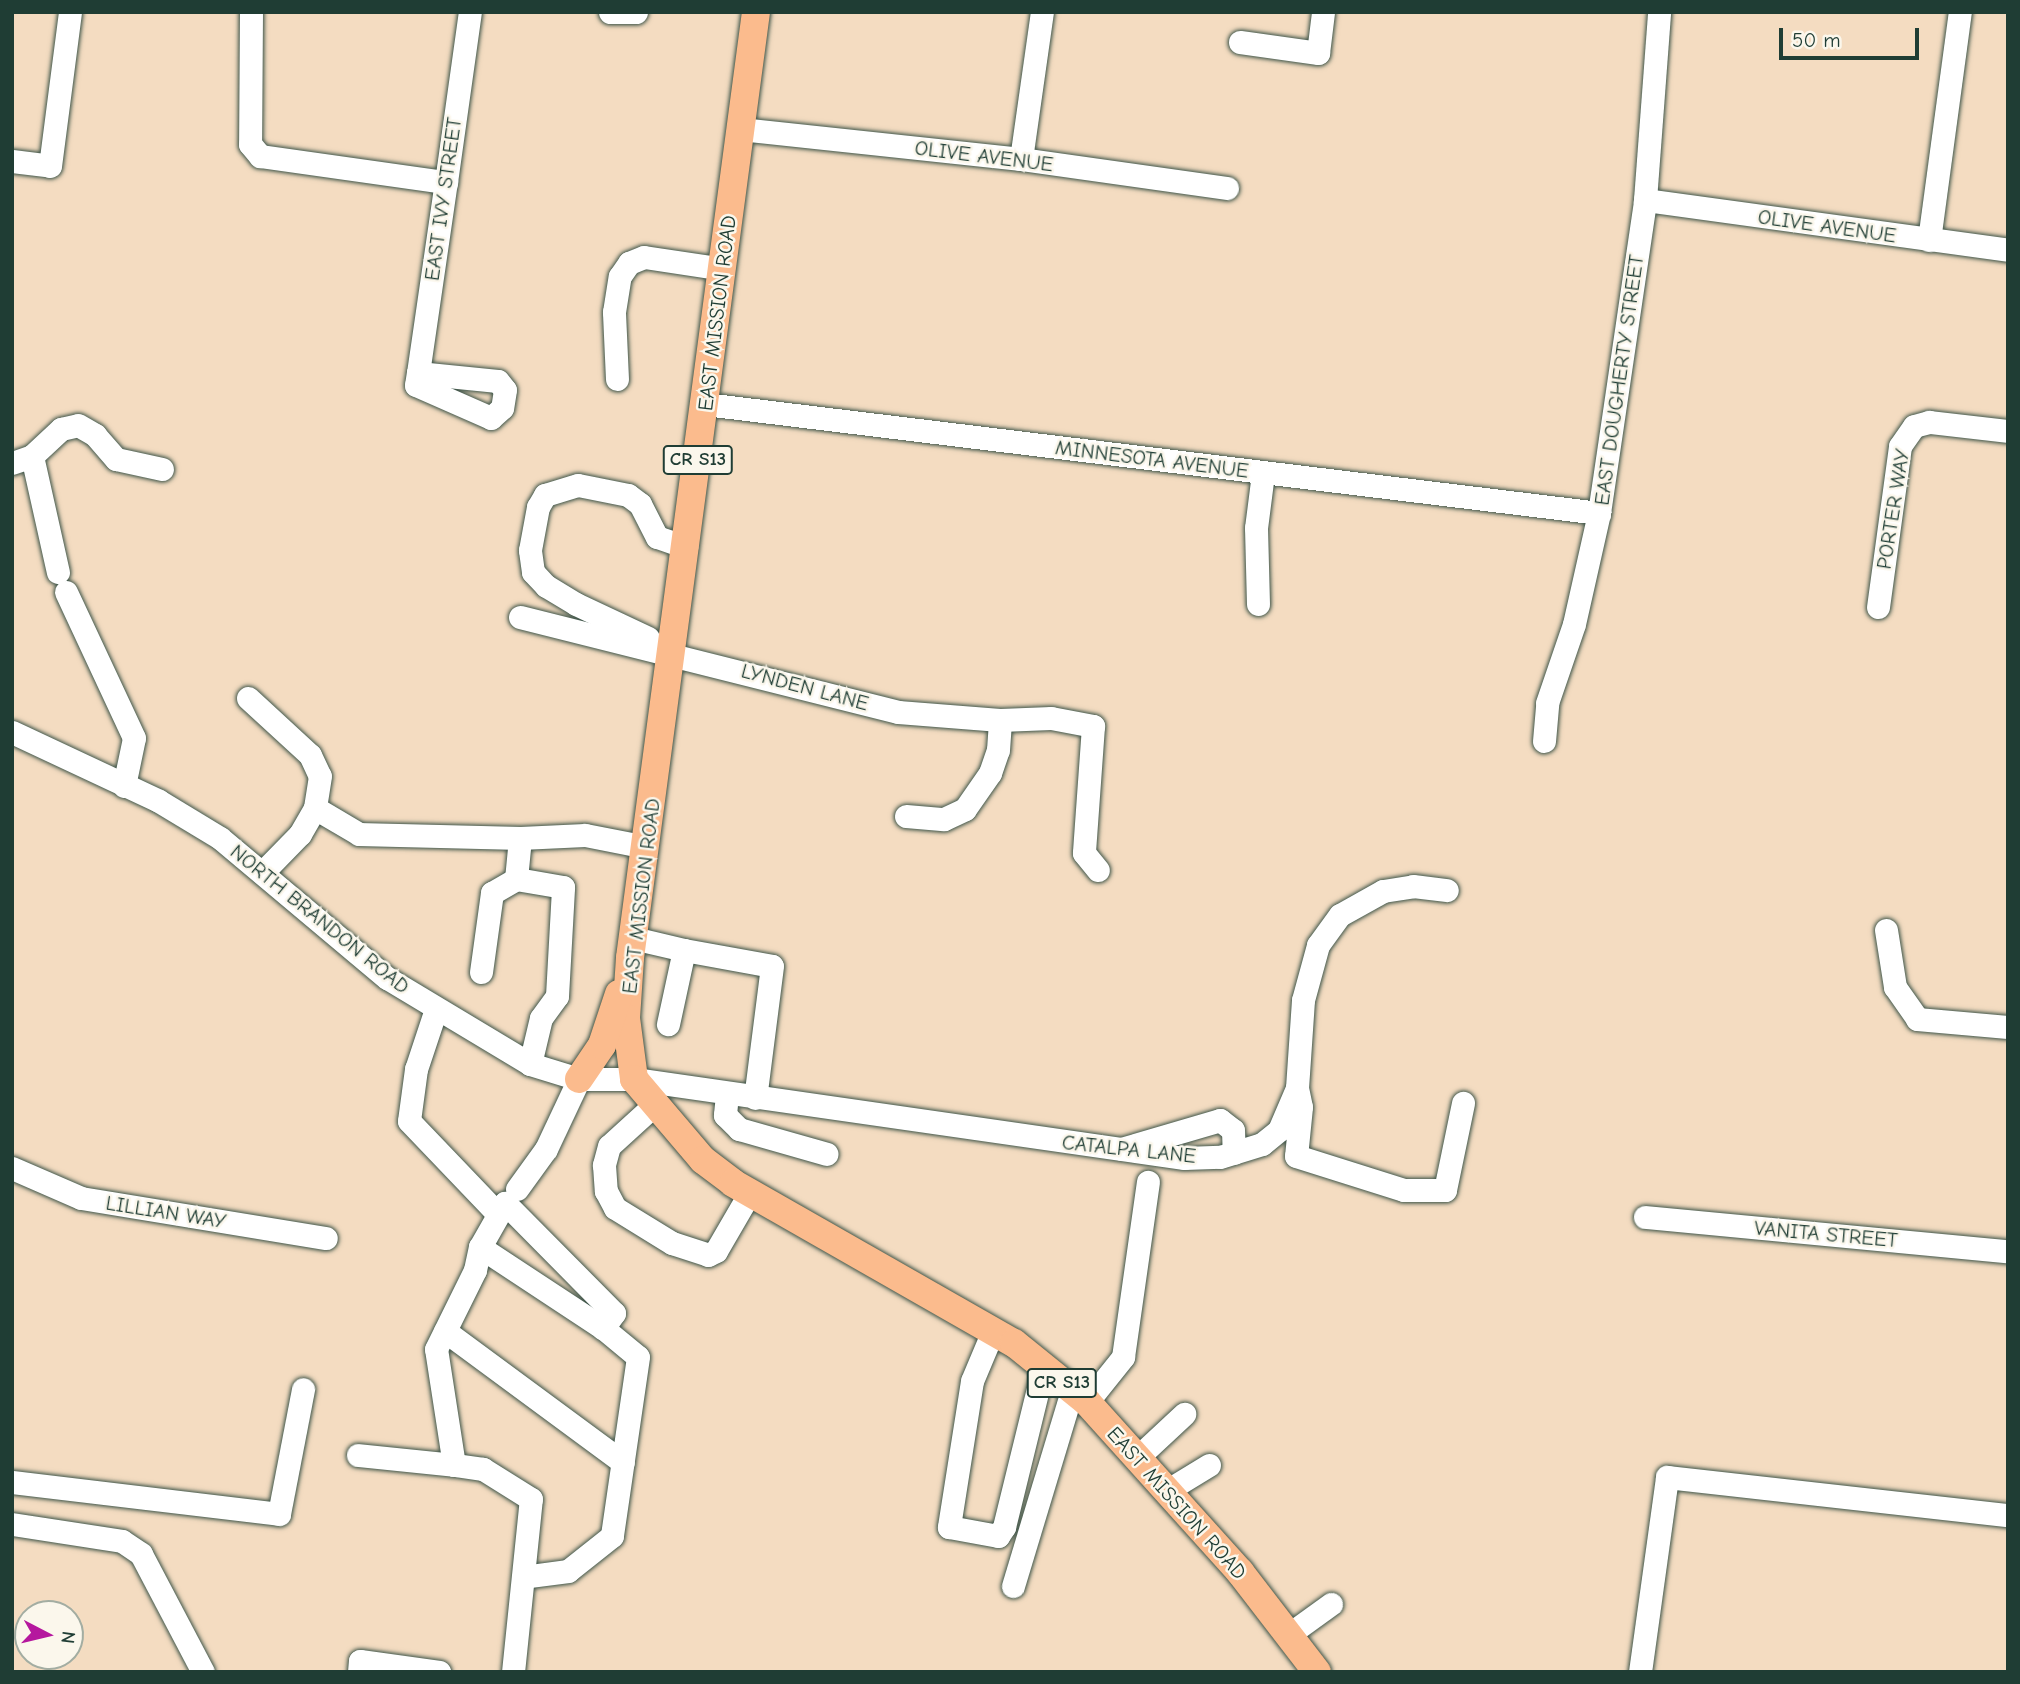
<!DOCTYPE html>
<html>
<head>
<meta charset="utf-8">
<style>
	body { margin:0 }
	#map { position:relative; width:2020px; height:1684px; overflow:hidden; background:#f4dcc1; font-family:"Comic Neue",sans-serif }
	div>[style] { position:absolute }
	.roads { filter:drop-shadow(0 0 2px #3f5549) drop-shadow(0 0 2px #3f5549) }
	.minor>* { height:23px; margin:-11.5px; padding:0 11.5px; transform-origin:11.5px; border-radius:11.5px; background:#fff }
	.major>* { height:28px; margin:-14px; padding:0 14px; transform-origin:14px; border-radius:14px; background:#fbbb8d }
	span { translate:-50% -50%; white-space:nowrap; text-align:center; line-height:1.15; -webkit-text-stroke:5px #fbf7ec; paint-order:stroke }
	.shield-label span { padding:2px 5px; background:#fbf7ec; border:2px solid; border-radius:5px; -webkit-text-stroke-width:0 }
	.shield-label { font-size:19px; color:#1f3d34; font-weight:700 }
	.street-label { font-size:21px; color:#1f3d34 }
	.frame { position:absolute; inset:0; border:14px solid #1f3d34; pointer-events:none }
	.north { position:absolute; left:14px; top:1600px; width:70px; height:70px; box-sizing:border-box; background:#fbf7ec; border:2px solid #a3ada2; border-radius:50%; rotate:97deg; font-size:19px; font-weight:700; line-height:28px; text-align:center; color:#1f3d34 }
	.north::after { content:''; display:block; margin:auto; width:24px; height:32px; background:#b5179e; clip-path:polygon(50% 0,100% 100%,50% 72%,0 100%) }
	.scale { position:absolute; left:1779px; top:28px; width:140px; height:32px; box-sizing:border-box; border:4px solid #1f3d34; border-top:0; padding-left:9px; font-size:21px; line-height:24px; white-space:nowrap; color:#1f3d34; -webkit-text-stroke:5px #fbf7ec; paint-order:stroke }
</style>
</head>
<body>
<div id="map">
	<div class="roads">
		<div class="minor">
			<i style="left:251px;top:12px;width:132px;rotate:90.4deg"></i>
			<i style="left:250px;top:144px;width:16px;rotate:50deg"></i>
			<i style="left:260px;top:156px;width:188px;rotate:8deg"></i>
			<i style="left:610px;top:12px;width:26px"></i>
			<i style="left:1240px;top:42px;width:79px;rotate:8deg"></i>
			<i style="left:1318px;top:53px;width:41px;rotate:-83deg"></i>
			<i style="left:740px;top:129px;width:283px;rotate:6.1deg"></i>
			<i style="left:1021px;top:159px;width:208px;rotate:8deg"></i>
			<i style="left:1021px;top:159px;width:148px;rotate:-81.9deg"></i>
			<i style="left:12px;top:161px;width:38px;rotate:7deg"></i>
			<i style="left:50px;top:166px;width:155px;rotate:-82.6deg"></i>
			<i style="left:1645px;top:200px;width:366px;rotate:7.8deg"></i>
			<i style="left:1929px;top:240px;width:230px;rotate:-82.3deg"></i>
			<i style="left:418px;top:373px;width:80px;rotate:5.7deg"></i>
			<i style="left:498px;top:381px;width:11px;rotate:52deg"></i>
			<i style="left:505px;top:390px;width:18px;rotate:99deg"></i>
			<i style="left:502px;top:408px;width:15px;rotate:138deg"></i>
			<i style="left:491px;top:418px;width:82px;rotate:-156.3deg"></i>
			<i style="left:416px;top:385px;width:12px;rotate:-81deg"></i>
			<i style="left:418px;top:373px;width:193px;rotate:-81.7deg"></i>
			<i style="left:446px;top:182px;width:172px;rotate:-82deg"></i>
			<i style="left:617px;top:379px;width:67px;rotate:-92.6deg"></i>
			<i style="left:614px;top:312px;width:36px;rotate:-81deg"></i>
			<i style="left:620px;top:276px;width:16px;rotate:-55deg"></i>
			<i style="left:629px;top:263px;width:16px;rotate:-22deg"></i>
			<i style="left:644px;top:257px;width:80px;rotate:8.6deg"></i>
			<i style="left:705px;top:404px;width:901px;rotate:6.95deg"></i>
			<i style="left:32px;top:456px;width:119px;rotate:77.4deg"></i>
			<i style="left:12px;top:463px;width:21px;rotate:-19deg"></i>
			<i style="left:32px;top:456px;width:40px;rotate:-43deg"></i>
			<i style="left:61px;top:429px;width:17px;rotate:-13deg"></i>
			<i style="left:78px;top:425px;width:20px;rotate:30deg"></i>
			<i style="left:95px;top:435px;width:32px;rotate:49deg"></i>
			<i style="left:116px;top:459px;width:47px;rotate:12.3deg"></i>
			<i style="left:66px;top:592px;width:161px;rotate:65deg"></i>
			<i style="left:134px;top:738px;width:49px;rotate:101.8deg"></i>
			<i style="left:1258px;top:604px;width:76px;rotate:-91.5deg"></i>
			<i style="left:1256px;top:528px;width:55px;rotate:-82.7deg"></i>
			<i style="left:1878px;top:607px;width:162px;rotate:-82.2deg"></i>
			<i style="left:1900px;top:446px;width:24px;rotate:-55deg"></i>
			<i style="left:1914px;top:426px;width:16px;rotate:-15deg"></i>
			<i style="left:1929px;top:422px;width:80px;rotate:6.5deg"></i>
			<i style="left:520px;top:617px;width:390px;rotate:14.1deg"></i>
			<i style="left:898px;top:712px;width:102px;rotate:4.5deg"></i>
			<i style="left:1000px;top:720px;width:51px;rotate:-2.2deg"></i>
			<i style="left:1051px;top:718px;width:43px;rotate:10.8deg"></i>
			<i style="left:1093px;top:726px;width:127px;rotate:94.1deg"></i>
			<i style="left:1084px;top:853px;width:22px;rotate:51deg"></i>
			<i style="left:648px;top:638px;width:80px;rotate:-154.7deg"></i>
			<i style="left:576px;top:604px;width:35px;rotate:-149deg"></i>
			<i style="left:546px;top:586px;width:19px;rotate:-133deg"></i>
			<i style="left:533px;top:572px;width:22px;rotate:-98deg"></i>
			<i style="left:530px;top:550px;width:44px;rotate:-79.5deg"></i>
			<i style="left:538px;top:507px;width:14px;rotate:-60deg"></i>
			<i style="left:545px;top:495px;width:34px;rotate:-17deg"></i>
			<i style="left:578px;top:485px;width:51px;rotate:11.3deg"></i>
			<i style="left:628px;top:495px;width:15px;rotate:37deg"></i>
			<i style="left:640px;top:504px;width:37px;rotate:63deg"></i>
			<i style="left:657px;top:537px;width:31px;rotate:19deg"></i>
			<i style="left:248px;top:698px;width:84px;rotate:42.6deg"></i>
			<i style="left:310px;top:755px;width:23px;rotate:65deg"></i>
			<i style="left:320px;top:776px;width:32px;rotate:99deg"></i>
			<i style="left:315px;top:808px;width:30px;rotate:120deg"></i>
			<i style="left:300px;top:834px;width:54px;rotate:134.3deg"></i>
			<i style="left:12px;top:732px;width:162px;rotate:25.1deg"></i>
			<i style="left:159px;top:801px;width:71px;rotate:31.2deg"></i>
			<i style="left:220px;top:838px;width:218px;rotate:40deg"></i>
			<i style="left:387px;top:978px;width:167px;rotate:31deg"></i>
			<i style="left:530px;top:1064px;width:51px;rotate:17deg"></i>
			<i style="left:579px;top:1079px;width:55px"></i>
			<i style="left:634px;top:1079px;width:556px;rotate:8.17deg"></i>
			<i style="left:1184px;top:1158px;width:36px;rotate:-2deg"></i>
			<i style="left:1220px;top:1157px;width:44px;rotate:-17.2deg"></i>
			<i style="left:1262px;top:1144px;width:22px;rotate:-39deg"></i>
			<i style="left:1279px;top:1130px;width:46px;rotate:-66.8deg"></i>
			<i style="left:1297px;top:1088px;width:88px;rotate:-86.1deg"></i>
			<i style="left:1303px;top:1000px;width:57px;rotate:-74.7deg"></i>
			<i style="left:1318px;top:945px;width:37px;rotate:-54deg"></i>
			<i style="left:1340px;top:915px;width:49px;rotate:-29.2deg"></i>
			<i style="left:1383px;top:891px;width:30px;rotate:-9deg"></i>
			<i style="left:1413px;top:886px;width:34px;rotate:7deg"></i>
			<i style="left:1544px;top:741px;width:38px;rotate:-85deg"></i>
			<i style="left:1547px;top:703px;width:83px;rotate:-71.1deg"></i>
			<i style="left:1574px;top:624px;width:114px;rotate:-77.3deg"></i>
			<i style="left:1599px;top:513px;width:316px;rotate:-81.6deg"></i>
			<i style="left:1645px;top:200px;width:189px;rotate:-85.7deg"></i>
			<i style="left:315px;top:808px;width:51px;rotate:30.6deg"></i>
			<i style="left:359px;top:834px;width:161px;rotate:1.4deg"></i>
			<i style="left:906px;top:816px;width:38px;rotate:5deg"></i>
			<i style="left:944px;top:819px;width:23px;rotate:-25deg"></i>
			<i style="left:965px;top:809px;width:44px;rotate:-55.2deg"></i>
			<i style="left:990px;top:773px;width:24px;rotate:-71deg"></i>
			<i style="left:998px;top:750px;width:30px;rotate:-86deg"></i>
			<i style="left:1886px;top:930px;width:58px;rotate:81deg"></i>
			<i style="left:1895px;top:987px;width:39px;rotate:55deg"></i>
			<i style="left:1917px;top:1019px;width:91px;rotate:5deg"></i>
			<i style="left:633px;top:938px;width:52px;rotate:13.2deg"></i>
			<i style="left:684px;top:950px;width:76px;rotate:102.2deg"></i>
			<i style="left:684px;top:950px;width:89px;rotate:10.3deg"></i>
			<i style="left:772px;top:966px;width:133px;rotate:97.3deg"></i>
			<i style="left:481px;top:972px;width:80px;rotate:-82.1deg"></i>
			<i style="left:492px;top:893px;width:28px;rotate:-30deg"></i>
			<i style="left:436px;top:1009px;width:63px;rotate:108.4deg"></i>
			<i style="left:416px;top:1069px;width:52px;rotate:97.7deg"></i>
			<i style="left:409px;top:1121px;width:127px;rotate:46.3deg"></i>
			<i style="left:530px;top:1064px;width:47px;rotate:-76.6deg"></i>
			<i style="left:541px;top:1018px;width:27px;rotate:-54deg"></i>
			<i style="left:557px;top:996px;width:109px;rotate:-86.8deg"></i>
			<i style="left:563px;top:887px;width:48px;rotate:-170.3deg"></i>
			<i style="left:516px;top:879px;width:41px;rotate:-84.4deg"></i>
			<i style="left:520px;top:838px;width:65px;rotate:-2.6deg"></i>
			<i style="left:585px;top:835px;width:62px;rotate:11.1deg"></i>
			<i style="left:1297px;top:1088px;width:19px;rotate:78deg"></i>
			<i style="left:1301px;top:1107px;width:49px;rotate:95.8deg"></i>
			<i style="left:1296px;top:1156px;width:113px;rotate:17.5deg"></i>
			<i style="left:1404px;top:1190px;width:41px"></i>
			<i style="left:1445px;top:1190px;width:89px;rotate:-78.3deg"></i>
			<i style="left:727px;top:1095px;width:20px;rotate:96deg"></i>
			<i style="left:725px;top:1115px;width:20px;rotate:45deg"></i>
			<i style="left:739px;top:1129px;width:91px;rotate:15.9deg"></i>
			<i style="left:653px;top:1106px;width:59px;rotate:137.7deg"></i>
			<i style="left:609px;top:1146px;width:20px;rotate:105deg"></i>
			<i style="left:604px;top:1165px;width:26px;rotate:86deg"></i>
			<i style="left:606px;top:1191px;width:19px;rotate:62deg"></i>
			<i style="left:615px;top:1208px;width:67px;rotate:31.6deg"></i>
			<i style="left:672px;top:1243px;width:38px;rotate:18deg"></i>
			<i style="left:708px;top:1255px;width:9px;rotate:-27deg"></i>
			<i style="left:716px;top:1251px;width:66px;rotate:-59.9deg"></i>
			<i style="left:1121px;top:1149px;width:103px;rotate:-16.3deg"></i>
			<i style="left:1220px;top:1120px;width:16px;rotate:38deg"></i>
			<i style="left:1233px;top:1130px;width:23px;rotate:88deg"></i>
			<i style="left:12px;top:1168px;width:75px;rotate:23.5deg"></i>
			<i style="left:81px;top:1198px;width:248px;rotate:9.3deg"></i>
			<i style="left:517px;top:1189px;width:49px;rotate:-54.1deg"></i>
			<i style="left:546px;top:1149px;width:77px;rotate:-64.8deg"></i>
			<i style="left:1645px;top:1217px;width:365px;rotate:5.4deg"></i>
			<i style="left:480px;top:1247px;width:147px;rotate:33.4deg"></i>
			<i style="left:445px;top:1331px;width:221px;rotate:36.4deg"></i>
			<i style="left:993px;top:1331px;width:54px;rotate:112.8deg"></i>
			<i style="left:972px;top:1381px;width:148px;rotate:99deg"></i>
			<i style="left:949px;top:1527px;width:50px;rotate:10.4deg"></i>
			<i style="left:998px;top:1536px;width:11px;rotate:-56deg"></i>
			<i style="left:1004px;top:1527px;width:164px;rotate:-76.2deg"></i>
			<i style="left:1087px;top:1402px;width:58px;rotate:-51.3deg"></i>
			<i style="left:1123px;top:1357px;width:177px;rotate:-81.9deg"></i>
			<i style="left:358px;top:1455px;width:97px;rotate:5.9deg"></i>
			<i style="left:1139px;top:1456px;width:62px;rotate:-43deg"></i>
			<i style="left:12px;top:1482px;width:269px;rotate:6.8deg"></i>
			<i style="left:279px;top:1514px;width:127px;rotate:-79.1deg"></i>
			<i style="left:1168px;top:1490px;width:48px;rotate:-31.4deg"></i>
			<i style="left:12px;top:1524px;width:111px;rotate:8.8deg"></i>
			<i style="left:122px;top:1541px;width:23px;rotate:34deg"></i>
			<i style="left:141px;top:1554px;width:133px;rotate:62.3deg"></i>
			<i style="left:1013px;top:1586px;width:205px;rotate:-73.2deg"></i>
			<i style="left:1288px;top:1635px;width:53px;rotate:-35.8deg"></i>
			<i style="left:359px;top:1672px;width:11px;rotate:-85deg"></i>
			<i style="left:360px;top:1661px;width:80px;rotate:7.9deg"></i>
			<i style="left:513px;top:1672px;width:174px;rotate:-84.1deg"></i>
			<i style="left:531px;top:1499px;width:57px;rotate:-148deg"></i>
			<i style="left:483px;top:1469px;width:29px;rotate:-172deg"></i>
			<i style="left:454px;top:1465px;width:117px;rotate:-98.8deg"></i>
			<i style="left:436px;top:1349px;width:88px;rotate:-63.7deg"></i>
			<i style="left:475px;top:1270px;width:24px;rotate:-78deg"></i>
			<i style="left:480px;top:1247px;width:51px;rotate:-60.4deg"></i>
			<i style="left:505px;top:1203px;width:155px;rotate:45.3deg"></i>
			<i style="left:614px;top:1313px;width:19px;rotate:126deg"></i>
			<i style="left:603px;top:1328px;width:45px;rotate:39.6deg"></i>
			<i style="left:638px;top:1357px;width:181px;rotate:98.3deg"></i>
			<i style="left:612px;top:1536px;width:56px;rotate:141.5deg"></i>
			<i style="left:568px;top:1571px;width:45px;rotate:172.4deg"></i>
			<i style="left:1640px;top:1672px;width:197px;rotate:-82.1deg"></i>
			<i style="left:1667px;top:1477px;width:343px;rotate:6.4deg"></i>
		</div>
		<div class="major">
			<i style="left:756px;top:12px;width:954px;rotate:97.59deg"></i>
			<i style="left:630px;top:958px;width:60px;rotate:93.8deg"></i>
			<i style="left:626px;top:1018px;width:62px;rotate:82.5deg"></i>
			<i style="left:634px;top:1079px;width:106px;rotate:49.6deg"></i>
			<i style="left:703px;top:1160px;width:38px;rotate:37deg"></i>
			<i style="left:733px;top:1183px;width:323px;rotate:29.7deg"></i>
			<i style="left:1014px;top:1343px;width:94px;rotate:38.9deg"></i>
			<i style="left:1087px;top:1402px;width:229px;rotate:48deg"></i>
			<i style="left:1240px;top:1572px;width:126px;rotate:52.4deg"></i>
			<i style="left:579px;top:1079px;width:41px;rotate:-55.9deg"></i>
			<i style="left:602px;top:1045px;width:54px;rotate:-71.6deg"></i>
		</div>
	</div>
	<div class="shield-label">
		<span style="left:698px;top:460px">CR S13</span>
		<span style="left:1062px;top:1383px">CR S13</span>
	</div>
	<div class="street-label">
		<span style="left:984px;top:156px;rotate:7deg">OLIVE AVENUE</span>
		<span style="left:443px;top:199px;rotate:-82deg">EAST IVY STREET</span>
		<span style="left:1827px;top:226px;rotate:8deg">OLIVE AVENUE</span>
		<span style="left:717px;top:313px;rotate:-83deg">EAST MISSION ROAD</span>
		<span style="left:1619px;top:380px;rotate:-82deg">EAST DOUGHERTY STREET</span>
		<span style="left:1152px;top:459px;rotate:7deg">MINNESOTA AVENUE</span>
		<span style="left:1893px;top:509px;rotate:-81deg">PORTER WAY</span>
		<span style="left:805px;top:687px;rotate:15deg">LYNDEN LANE</span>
		<span style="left:641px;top:896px;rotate:-83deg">EAST MISSION ROAD</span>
		<span style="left:320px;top:919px;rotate:39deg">NORTH BRANDON ROAD</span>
		<span style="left:1129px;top:1149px;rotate:6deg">CATALPA LANE</span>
		<span style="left:166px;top:1212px;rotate:9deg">LILLIAN WAY</span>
		<span style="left:1826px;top:1234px;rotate:5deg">VANITA STREET</span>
		<span style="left:1177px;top:1503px;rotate:48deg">EAST MISSION ROAD</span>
	</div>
	<div class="frame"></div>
	<div class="north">N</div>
	<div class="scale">50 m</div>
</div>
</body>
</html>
